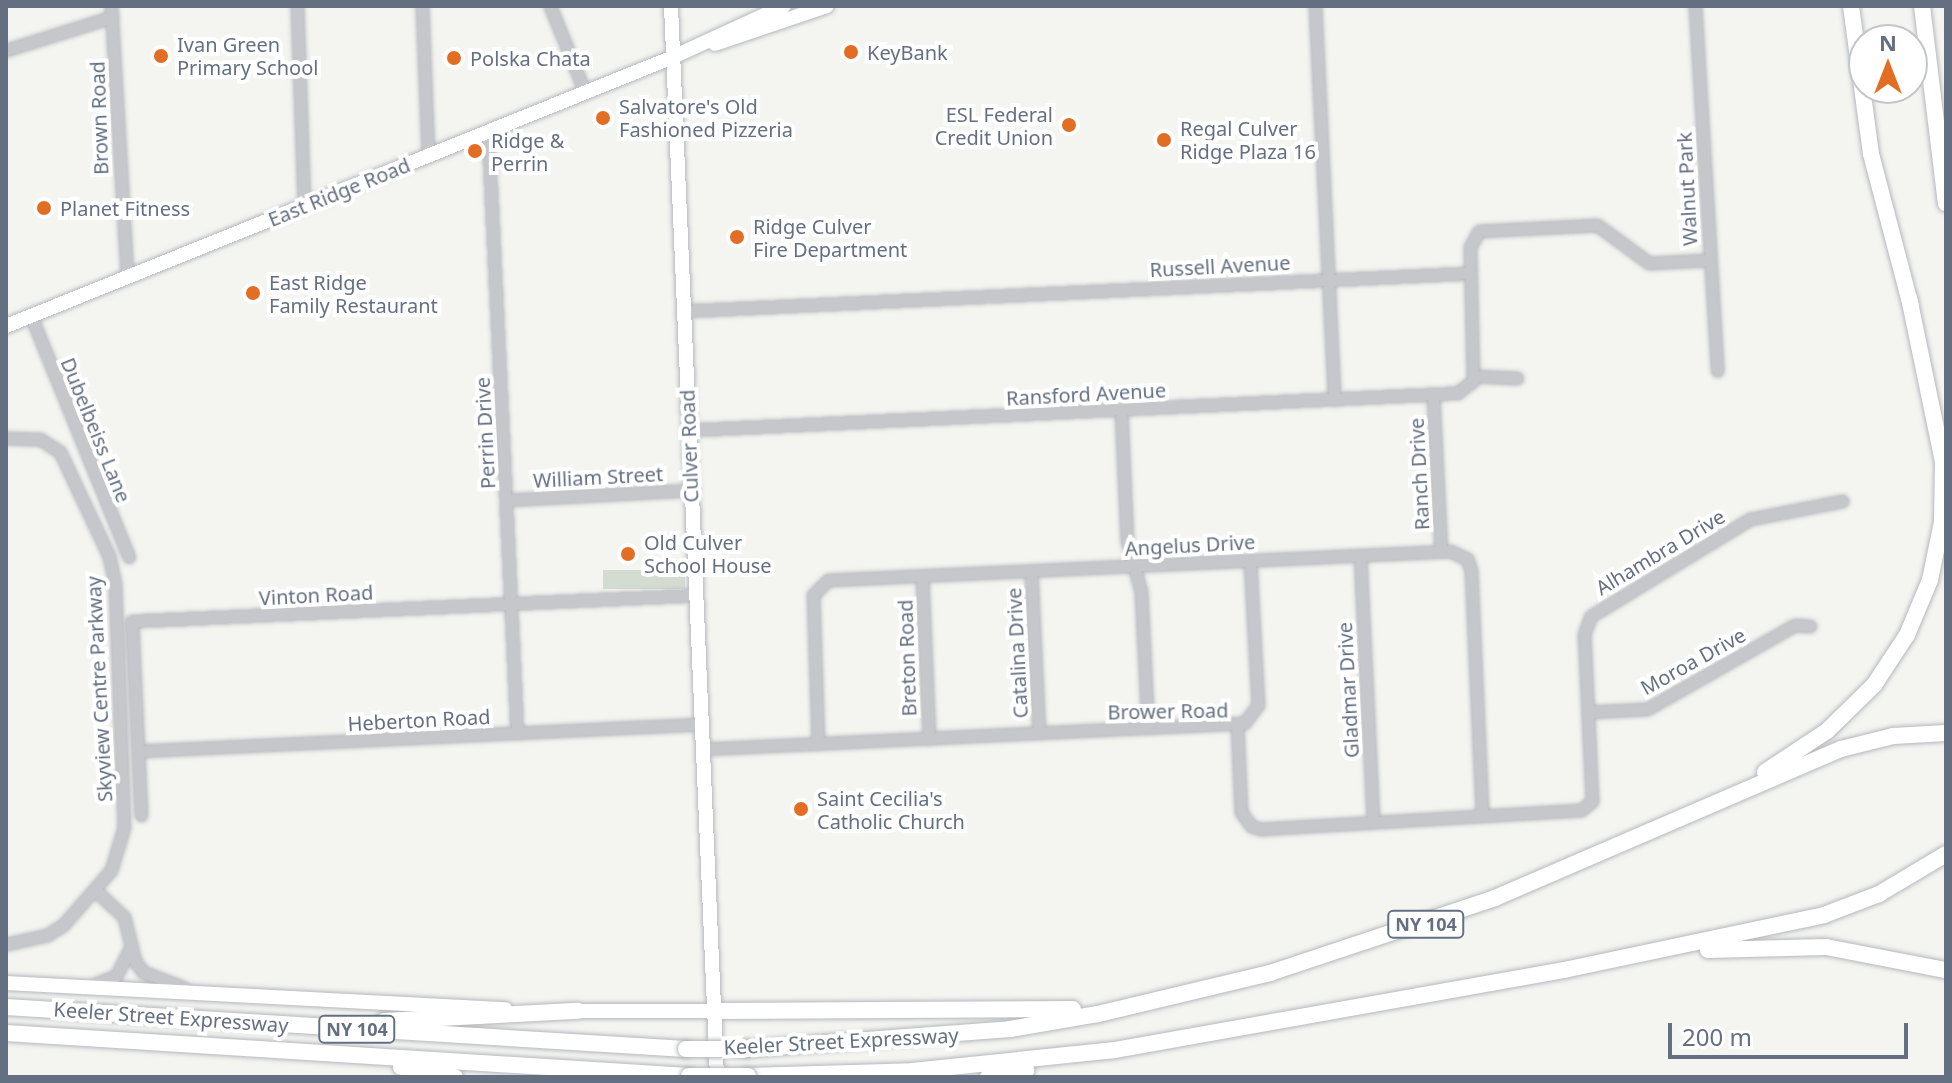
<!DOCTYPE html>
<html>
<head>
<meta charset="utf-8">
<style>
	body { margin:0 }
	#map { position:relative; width:1952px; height:1083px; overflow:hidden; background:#f4f5f1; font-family:"Noto Sans",sans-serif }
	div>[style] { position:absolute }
	.green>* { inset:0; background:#d4dcd2; transform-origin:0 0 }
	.roads { filter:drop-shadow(0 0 2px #b5b8bd) drop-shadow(0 0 2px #b5b8bd) }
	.minor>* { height:11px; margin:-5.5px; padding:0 5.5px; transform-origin:5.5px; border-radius:5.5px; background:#c5c7cb }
	.major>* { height:14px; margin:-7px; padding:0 7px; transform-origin:7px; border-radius:7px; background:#fff }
	.highway>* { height:16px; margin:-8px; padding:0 8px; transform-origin:8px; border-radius:8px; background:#fff }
	.bridges { filter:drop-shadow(0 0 2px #b5b7bb) drop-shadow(0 0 2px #b5b7bb) }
	.highway-bridge>* { height:16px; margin:-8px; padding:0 8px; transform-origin:8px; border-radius:8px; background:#fff }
	.dots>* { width:22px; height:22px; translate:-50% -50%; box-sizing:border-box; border:4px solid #fff; border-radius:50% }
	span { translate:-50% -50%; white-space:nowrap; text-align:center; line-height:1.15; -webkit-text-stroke:8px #fff; paint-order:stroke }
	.shield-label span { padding:2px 6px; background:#fff; border:2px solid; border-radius:6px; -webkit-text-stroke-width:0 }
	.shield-label { font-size:18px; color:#647082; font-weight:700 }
	.poi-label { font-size:20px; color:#647082 }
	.left { translate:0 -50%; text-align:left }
	.right { translate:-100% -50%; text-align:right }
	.street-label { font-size:20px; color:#647082 }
	.frame { position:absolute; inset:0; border:8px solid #647082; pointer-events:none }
	.north { position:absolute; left:1848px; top:24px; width:80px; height:80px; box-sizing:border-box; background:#fff; border:2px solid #c1c6cd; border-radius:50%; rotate:0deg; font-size:22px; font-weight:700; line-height:32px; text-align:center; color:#647082 }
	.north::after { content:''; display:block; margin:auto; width:28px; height:36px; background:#e26e24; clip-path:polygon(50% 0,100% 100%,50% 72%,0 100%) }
	.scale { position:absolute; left:1668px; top:1023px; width:240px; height:36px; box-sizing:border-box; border:4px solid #647082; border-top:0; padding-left:10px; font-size:24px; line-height:28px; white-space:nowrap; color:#647082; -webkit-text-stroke:6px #fff; paint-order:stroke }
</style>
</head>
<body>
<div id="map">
	<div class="green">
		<i style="left:685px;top:570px;width:19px;height:82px;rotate:90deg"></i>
	</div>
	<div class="roads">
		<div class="minor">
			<i style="left:111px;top:6px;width:271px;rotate:86.6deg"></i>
			<i style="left:297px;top:6px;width:200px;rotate:88deg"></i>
			<i style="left:422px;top:6px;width:150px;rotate:87.7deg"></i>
			<i style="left:550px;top:6px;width:93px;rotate:67.9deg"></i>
			<i style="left:1315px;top:6px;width:394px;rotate:87.2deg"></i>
			<i style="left:1695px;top:6px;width:365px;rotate:86.5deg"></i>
			<i style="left:6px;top:50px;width:111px;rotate:-17.3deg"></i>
			<i style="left:488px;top:132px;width:602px;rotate:87.24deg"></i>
			<i style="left:683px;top:311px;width:788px;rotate:-2.76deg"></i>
			<i style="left:31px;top:316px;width:260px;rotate:67.9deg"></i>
			<i style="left:1474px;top:376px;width:43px;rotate:2.7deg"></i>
			<i style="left:1433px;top:395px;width:156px;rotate:87.1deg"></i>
			<i style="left:1121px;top:410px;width:130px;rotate:87.4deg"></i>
			<i style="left:1127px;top:540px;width:54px;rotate:74.9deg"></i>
			<i style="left:1141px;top:592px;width:136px;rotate:87.1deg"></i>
			<i style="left:689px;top:430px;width:769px;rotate:-2.76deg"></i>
			<i style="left:1457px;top:393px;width:20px;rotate:-37deg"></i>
			<i style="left:1473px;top:381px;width:134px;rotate:-91.3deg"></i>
			<i style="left:1470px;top:247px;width:18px;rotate:-61deg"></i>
			<i style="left:1479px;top:231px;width:118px;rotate:-2.9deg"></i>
			<i style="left:1597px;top:225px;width:64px;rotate:36.2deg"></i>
			<i style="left:1649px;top:263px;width:59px;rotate:-2.9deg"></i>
			<i style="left:6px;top:438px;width:34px;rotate:2deg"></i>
			<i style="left:40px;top:439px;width:24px;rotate:33deg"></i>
			<i style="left:60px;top:452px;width:115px;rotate:64.8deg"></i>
			<i style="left:109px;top:556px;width:30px;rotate:78deg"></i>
			<i style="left:115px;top:585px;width:242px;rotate:87.9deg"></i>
			<i style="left:124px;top:827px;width:45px;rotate:106.8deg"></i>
			<i style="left:111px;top:870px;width:73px;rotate:131.1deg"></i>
			<i style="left:63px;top:925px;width:19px;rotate:148deg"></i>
			<i style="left:47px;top:935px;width:42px;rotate:167.6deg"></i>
			<i style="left:507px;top:500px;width:184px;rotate:-3.1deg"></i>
			<i style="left:1360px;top:555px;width:267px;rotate:87.2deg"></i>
			<i style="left:1031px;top:571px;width:162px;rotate:87.2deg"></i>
			<i style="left:922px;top:576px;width:163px;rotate:87.5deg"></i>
			<i style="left:1588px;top:712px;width:59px;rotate:-2.9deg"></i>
			<i style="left:1647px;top:709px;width:170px;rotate:-29.6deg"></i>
			<i style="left:1795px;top:625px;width:15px;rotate:4deg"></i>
			<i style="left:1237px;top:724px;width:88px;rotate:87.4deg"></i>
			<i style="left:1241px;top:812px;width:17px;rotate:54deg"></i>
			<i style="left:1251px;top:826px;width:9px;rotate:18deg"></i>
			<i style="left:1260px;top:829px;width:322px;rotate:-3.4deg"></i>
			<i style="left:1581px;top:810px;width:14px;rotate:-39deg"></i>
			<i style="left:1592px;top:801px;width:167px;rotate:-92.7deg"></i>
			<i style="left:1584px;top:634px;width:19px;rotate:-69deg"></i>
			<i style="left:1591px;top:616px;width:186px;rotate:-31.4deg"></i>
			<i style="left:1750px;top:519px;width:94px;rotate:-11.1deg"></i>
			<i style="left:818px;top:744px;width:149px;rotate:-91.9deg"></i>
			<i style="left:813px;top:595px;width:21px;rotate:-45deg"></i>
			<i style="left:828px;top:580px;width:623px;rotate:-2.67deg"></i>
			<i style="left:1450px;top:551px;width:19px;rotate:25deg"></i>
			<i style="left:1467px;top:559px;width:12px;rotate:70deg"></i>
			<i style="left:1471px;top:570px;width:245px;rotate:87.4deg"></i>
			<i style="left:703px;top:749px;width:542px;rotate:-2.75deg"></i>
			<i style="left:1244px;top:723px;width:23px;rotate:-52deg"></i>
			<i style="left:1258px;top:705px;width:145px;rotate:-93.2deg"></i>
			<i style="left:138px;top:751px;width:565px;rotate:-2.74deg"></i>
			<i style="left:141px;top:815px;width:194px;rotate:-92.7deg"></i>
			<i style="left:132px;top:621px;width:565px;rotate:-2.64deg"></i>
			<i style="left:95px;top:890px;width:40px;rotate:43deg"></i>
			<i style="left:124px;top:917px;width:45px;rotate:76deg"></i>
			<i style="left:135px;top:961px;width:14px;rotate:54deg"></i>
			<i style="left:143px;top:972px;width:45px;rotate:20.9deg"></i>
			<i style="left:95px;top:984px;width:22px;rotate:-21deg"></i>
			<i style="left:116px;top:976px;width:31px;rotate:-63deg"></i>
		</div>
		<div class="major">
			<i style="left:671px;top:6px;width:1072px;rotate:87.54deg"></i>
			<i style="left:715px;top:44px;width:118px;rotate:-18.7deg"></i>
			<i style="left:6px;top:326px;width:719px;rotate:-21.96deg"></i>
			<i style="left:673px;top:57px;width:122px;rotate:-24.7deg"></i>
			<i style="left:6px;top:983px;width:500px;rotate:3deg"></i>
			<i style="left:570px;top:1011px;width:144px"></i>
		</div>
		<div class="highway">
			<i style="left:1851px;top:6px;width:149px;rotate:82.3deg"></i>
			<i style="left:1871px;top:154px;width:158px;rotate:75.3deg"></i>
			<i style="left:1922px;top:6px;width:199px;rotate:83.1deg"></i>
			<i style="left:1765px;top:772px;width:74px;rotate:-33.5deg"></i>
			<i style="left:1827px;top:731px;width:66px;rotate:-44.4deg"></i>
			<i style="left:1874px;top:685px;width:60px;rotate:-56.6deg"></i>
			<i style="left:1907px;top:635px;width:60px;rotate:-67.3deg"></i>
			<i style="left:1930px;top:580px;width:59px;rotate:-78.3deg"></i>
			<i style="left:1942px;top:522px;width:60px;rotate:-89deg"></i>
			<i style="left:1943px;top:462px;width:167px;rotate:-101.7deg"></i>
			<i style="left:1708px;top:950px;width:118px;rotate:-1.5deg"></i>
			<i style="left:1826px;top:947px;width:122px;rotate:10.9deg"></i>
			<i style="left:6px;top:1007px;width:681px;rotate:3.53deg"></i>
			<i style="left:714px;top:1011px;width:359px;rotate:-0.3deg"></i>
			<i style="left:384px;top:1021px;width:194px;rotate:-3deg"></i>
			<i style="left:6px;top:1033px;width:684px;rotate:3.6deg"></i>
			<i style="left:746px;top:1049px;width:265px;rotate:-4.3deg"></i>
			<i style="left:1010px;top:1029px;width:89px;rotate:-9.7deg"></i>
			<i style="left:1098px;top:1014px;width:177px;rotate:-13.4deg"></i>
			<i style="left:1270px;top:973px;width:237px;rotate:-18.4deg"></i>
			<i style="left:1495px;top:898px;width:377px;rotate:-23.3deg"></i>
			<i style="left:1841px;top:749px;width:54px;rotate:-14deg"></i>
			<i style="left:1893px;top:736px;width:53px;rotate:-3.2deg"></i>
			<i style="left:401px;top:1067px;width:55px;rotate:10.5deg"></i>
			<i style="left:748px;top:1076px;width:164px;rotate:-1.7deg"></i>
			<i style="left:912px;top:1071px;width:204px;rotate:-5.9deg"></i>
			<i style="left:1115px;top:1050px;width:456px;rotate:-10.1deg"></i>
			<i style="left:1564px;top:970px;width:266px;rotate:-11.9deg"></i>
			<i style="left:1824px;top:915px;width:59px;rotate:-20.9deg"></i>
			<i style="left:1879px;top:894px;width:78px;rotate:-30.8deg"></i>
			<i style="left:988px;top:1077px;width:39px;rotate:-10deg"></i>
		</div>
	</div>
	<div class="bridges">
		<div class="highway-bridge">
			<i style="left:686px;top:1049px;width:60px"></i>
			<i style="left:689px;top:1076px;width:59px"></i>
		</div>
	</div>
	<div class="dots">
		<i style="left:851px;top:52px;background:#e26e24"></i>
		<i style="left:161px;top:56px;background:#e26e24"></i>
		<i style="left:454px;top:58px;background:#e26e24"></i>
		<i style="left:603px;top:118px;background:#e26e24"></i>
		<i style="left:1069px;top:125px;background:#e26e24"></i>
		<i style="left:1164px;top:140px;background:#e26e24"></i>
		<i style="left:475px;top:151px;background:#e26e24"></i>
		<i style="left:44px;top:208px;background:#e26e24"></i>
		<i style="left:737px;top:237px;background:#e26e24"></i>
		<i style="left:253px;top:293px;background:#e26e24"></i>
		<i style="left:628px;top:554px;background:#e26e24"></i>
		<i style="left:801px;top:809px;background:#e26e24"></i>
	</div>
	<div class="shield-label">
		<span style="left:1426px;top:924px">NY 104</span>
		<span style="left:357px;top:1029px">NY 104</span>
	</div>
	<div class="poi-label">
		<span class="left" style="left:177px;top:56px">Ivan Green<br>Primary School</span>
		<span class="left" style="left:867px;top:52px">KeyBank</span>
		<span class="left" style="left:470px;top:58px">Polska Chata</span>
		<span class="left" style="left:619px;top:118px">Salvatore's Old<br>Fashioned Pizzeria</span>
		<span class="right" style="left:1053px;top:126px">ESL Federal<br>Credit Union</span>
		<span class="left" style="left:1180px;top:140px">Regal Culver<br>Ridge Plaza 16</span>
		<span class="left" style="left:491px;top:152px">Ridge &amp;<br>Perrin</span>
		<span class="left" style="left:60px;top:208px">Planet Fitness</span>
		<span class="left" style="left:753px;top:238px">Ridge Culver<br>Fire Department</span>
		<span class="left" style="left:269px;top:294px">East Ridge<br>Family Restaurant</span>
		<span class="left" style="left:644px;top:554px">Old Culver<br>School House</span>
		<span class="left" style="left:817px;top:810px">Saint Cecilia's<br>Catholic Church</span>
	</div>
	<div class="street-label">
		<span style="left:99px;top:118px;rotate:-92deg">Brown Road</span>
		<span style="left:1687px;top:189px;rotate:-93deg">Walnut Park</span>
		<span style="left:339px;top:192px;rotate:-22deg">East Ridge Road</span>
		<span style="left:1220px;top:266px;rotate:-3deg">Russell Avenue</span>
		<span style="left:1086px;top:394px;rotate:-3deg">Ransford Avenue</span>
		<span style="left:96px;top:430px;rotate:68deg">Dubelbeiss Lane</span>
		<span style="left:485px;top:433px;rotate:-93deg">Perrin Drive</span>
		<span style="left:689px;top:446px;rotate:-92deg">Culver Road</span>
		<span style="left:1419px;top:474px;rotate:-93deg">Ranch Drive</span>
		<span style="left:598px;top:477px;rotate:-3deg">William Street</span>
		<span style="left:1190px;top:545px;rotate:-3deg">Angelus Drive</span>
		<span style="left:1660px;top:552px;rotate:-31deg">Alhambra Drive</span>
		<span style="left:316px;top:595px;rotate:-3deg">Vinton Road</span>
		<span style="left:1017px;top:653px;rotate:-93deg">Catalina Drive</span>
		<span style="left:907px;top:658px;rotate:-92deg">Breton Road</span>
		<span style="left:1693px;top:661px;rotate:-29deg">Moroa Drive</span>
		<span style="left:99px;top:689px;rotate:-93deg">Skyview Centre Parkway</span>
		<span style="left:1348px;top:690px;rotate:-93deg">Gladmar Drive</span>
		<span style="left:1168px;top:711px;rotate:-1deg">Brower Road</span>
		<span style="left:419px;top:720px;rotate:-3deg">Heberton Road</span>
		<span style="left:171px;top:1017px;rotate:4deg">Keeler Street Expressway</span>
		<span style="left:841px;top:1041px;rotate:-3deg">Keeler Street Expressway</span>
	</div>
	<div class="frame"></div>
	<div class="north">N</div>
	<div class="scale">200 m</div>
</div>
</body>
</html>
